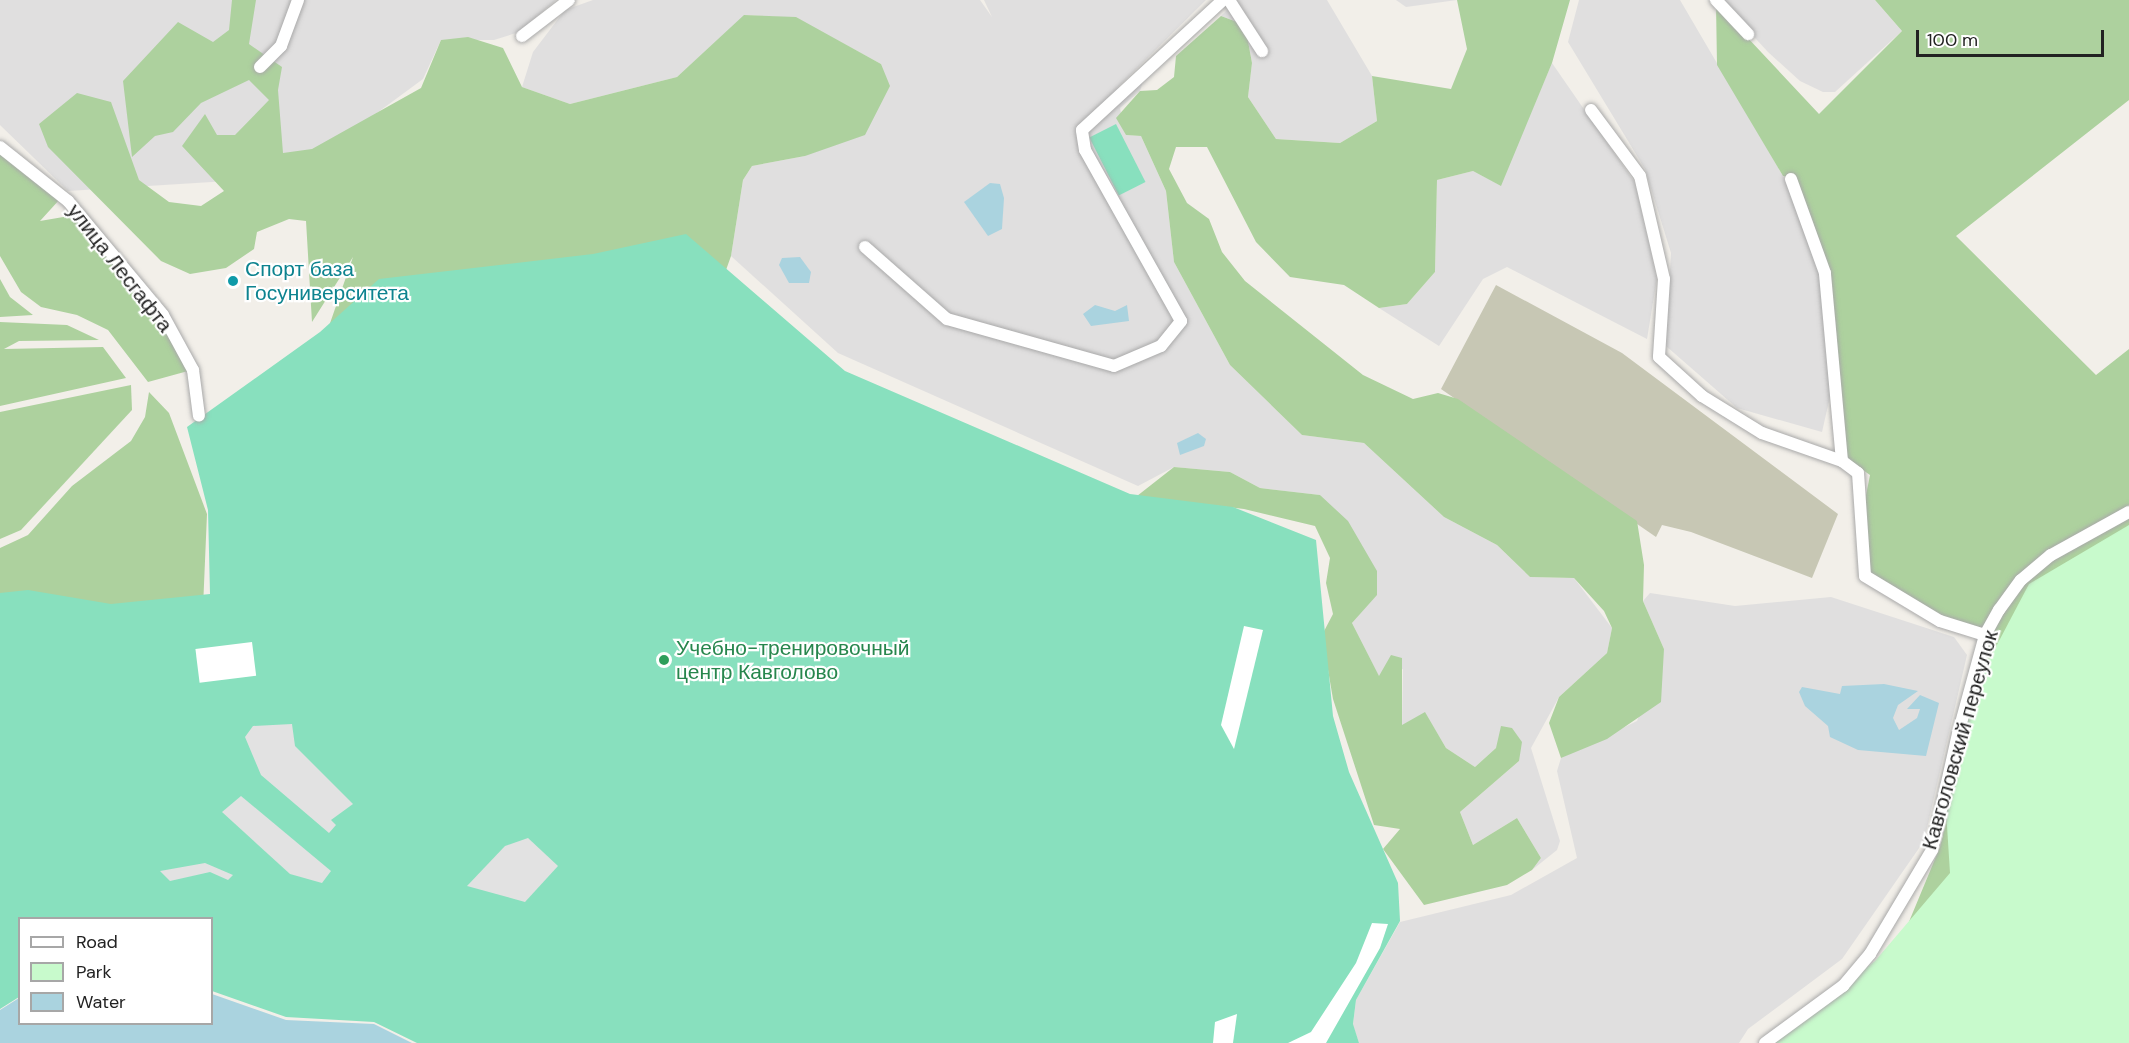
<!DOCTYPE html>
<html>
<head>
<meta charset="utf-8">
<style>
	body { margin:0 }
	#map { position:relative; width:2129px; height:1043px; overflow:hidden; background:#f2efe9; font-family:"DM Sans",sans-serif }
	div>[style] { position:absolute }
	.residential>* { inset:0; background:#e0dfdf }
	.construction>* { inset:0; background:#c7c7b4 }
	.forest>* { inset:0; background:#add19e }
	.park>* { inset:0; background:#c8facc }
	.pitch>* { inset:0; background:#88e0be; transform-origin:0 0 }
	.parking>* { inset:0; background:#e2e2e2 }
	.water>* { inset:0; background:#aad3df }
	.pier>* { inset:0; background:#fff; transform-origin:0 0 }
	.roads { filter:drop-shadow(0 0 2px #a9a9a9) drop-shadow(0 0 2px #a9a9a9) }
	.street>* { height:12px; margin:-6px; padding:0 6px; transform-origin:6px; border-radius:6px; background:#fff }
	.dots>* { width:16px; height:16px; translate:-50% -50%; box-sizing:border-box; border:3px solid #fff; border-radius:50% }
	span { translate:-50% -50%; white-space:nowrap; text-align:center; line-height:1.15; -webkit-text-stroke:4.5px #fff; paint-order:stroke }
	.street-label { font-size:21px; color:#222 }
	.culture-label { font-size:21px; color:#0d838f }
	.left { translate:0 -50%; text-align:left }
	.leisure-label { font-size:21px; color:#27864d }
	.legend { position:absolute; left:18px; top:917px; width:195px; height:108px; box-sizing:border-box; background:#fff; border:2px solid #a7a7a7; margin:0; padding:8px 10px; list-style:none; font-size:18px; color:#222 }
	.legend li { display:flex; align-items:center; gap:12px; height:30px }
	.legend b { width:30px; border:2px solid #a7a7a7 }
	.scale { position:absolute; left:1916px; top:30px; width:188px; height:27px; box-sizing:border-box; border:3px solid #222; border-top:0; padding-left:8px; font-size:18px; line-height:21px; white-space:nowrap; color:#222; -webkit-text-stroke:4px #fff; paint-order:stroke }
</style>
</head>
<body>
<div id="map">
	<div class="residential">
		<i style="clip-path:polygon(0 0,556px 0,519px 32px,494px 40px,441px 40px,423px 79px,290px 177px,68px 191px,0 125px)"></i>
		<i style="clip-path:polygon(593px 0,980px 0,992px 17px,984px 0,1206px 0,1117px 88px,1145px 74px,1140px 91px,1120px 108px,1126px 135px,1141px 136px,1166px 191px,1174px 262px,1230px 365px,1302px 435px,1364px 443px,1444px 517px,1497px 545px,1530px 577px,1574px 578px,1612px 628px,1607px 653px,1559px 697px,1531px 748px,1560px 841px,1557px 850px,1532px 870px,1541px 858px,1517px 818px,1473px 845px,1460px 812px,1519px 761px,1496px 748px,1475px 767px,1446px 748px,1425px 713px,1402px 726px,1403px 669px,1379px 677px,1352px 623px,1376px 595px,1320px 495px,1260px 488px,1230px 472px,1174px 467px,1138px 486px,838px 353px,731px 256px,743px 180px,752px 166px,805px 156px,881px 64px,796px 18px,745px 15px,677px 77px,570px 104px,522px 87px,533px 52px,565px 10px)"></i>
		<i style="clip-path:polygon(1237px 0,1327px 0,1372px 76px,1377px 121px,1340px 143px,1276px 139px,1248px 97px,1252px 63px,1245px 25px,1221px 16px)"></i>
		<i style="clip-path:polygon(1396px 0,1457px 0,1406px 7px)"></i>
		<i style="clip-path:polygon(1579px 0,1680px 0,1783px 176px,1825px 273px,1837px 366px,1822px 432px,1737px 408px,1666px 346px,1671px 253px,1645px 169px,1568px 42px)"></i>
		<i style="clip-path:polygon(1720px 0,1875px 0,1902px 31px,1835px 92px,1823px 92px,1800px 81px,1768px 52px)"></i>
		<i style="clip-path:polygon(1552px 63px,1635px 183px,1657px 278px,1647px 339px,1507px 267px,1483px 279px,1439px 346px,1379px 308px,1407px 304px,1435px 272px,1437px 180px,1473px 171px,1500px 185px)"></i>
		<i style="clip-path:polygon(1650px 593px,1735px 606px,1831px 597px,1954px 637px,1967px 655px,1924px 841px,1842px 959px,1748px 1029px,1739px 1043px,1359px 1043px,1353px 1025px,1356px 1000px,1400px 922px,1511px 895px,1577px 858px,1557px 771px,1561px 758px,1637px 721px,1664px 649px,1643px 601px)"></i>
	</div>
	<div class="construction">
		<i style="clip-path:polygon(1496px 285px,1622px 353px,1838px 514px,1812px 578px,1691px 532px,1662px 525px,1656px 537px,1441px 389px)"></i>
	</div>
	<div class="forest">
		<i style="clip-path:polygon(232px 0,256px 0,249px 44px,282px 67px,278px 90px,283px 153px,312px 149px,421px 88px,441px 40px,468px 37px,503px 48px,522px 87px,570px 104px,677px 77px,744px 15px,796px 17px,881px 64px,890px 86px,865px 135px,805px 156px,752px 166px,743px 180px,731px 256px,720px 287px,328px 329px,353px 257px,312px 322px,306px 221px,289px 219px,257px 232px,254px 249px,226px 268px,190px 274px,161px 261px,48px 147px,39px 124px,77px 93px,111px 102px,139px 180px,169px 202px,201px 206px,224px 191px,182px 146px,205px 114px,217px 135px,235px 135px,269px 100px,249px 80px,201px 103px,173px 132px,155px 136px,132px 157px,123px 81px,178px 22px,213px 42px,229px 30px)"></i>
		<i style="clip-path:polygon(1457px 0,1570px 0,1552px 63px,1501px 186px,1473px 171px,1437px 180px,1435px 272px,1407px 304px,1379px 308px,1344px 285px,1290px 277px,1256px 242px,1207px 147px,1176px 147px,1169px 169px,1187px 203px,1209px 219px,1222px 252px,1245px 281px,1363px 375px,1413px 399px,1438px 393px,1458px 399px,1637px 521px,1644px 565px,1643px 601px,1664px 649px,1661px 702px,1607px 739px,1561px 758px,1549px 723px,1559px 697px,1607px 653px,1612px 628px,1604px 611px,1574px 578px,1530px 577px,1497px 545px,1444px 517px,1364px 443px,1302px 435px,1230px 365px,1174px 262px,1166px 191px,1141px 136px,1126px 135px,1116px 118px,1140px 91px,1157px 90px,1174px 77px,1176px 56px,1221px 16px,1245px 25px,1252px 63px,1248px 97px,1276px 139px,1340px 143px,1377px 121px,1372px 76px,1451px 89px,1467px 49px)"></i>
		<i style="clip-path:polygon(1875px 0,2129px 0,2129px 100px,1956px 236px,2096px 375px,2129px 349px,2129px 1043px,1901px 941px,1940px 847px,1991px 637px,1943px 618px,1868px 574px,1862px 515px,1870px 475px,1846px 458px,1835px 318px,1793px 178px,1783px 176px,1717px 65px,1716px 4px,1819px 114px,1902px 31px)"></i>
		<i style="clip-path:polygon(0 141px,60px 199px,40px 221px,75px 215px,148px 300px,188px 371px,148px 382px,108px 330px,77px 315px,41px 307px,21px 292px,0 256px)"></i>
		<i style="clip-path:polygon(0 279px,10px 297px,33px 315px,0 317px)"></i>
		<i style="clip-path:polygon(0 322px,67px 325px,99px 340px,19px 341px,4px 349px,103px 347px,126px 378px,0 406px)"></i>
		<i style="clip-path:polygon(131px 385px,132px 410px,21px 530px,0 539px,0 412px)"></i>
		<i style="clip-path:polygon(149px 392px,169px 413px,207px 514px,203px 608px,0 602px,0 548px,28px 535px,72px 486px,131px 441px,145px 417px)"></i>
		<i style="clip-path:polygon(1174px 467px,1230px 472px,1260px 488px,1320px 495px,1348px 521px,1377px 571px,1377px 595px,1352px 623px,1379px 676px,1391px 655px,1402px 658px,1402px 725px,1425px 712px,1446px 748px,1475px 767px,1496px 748px,1501px 726px,1512px 728px,1522px 742px,1519px 761px,1460px 812px,1473px 845px,1517px 818px,1541px 858px,1532px 870px,1507px 885px,1424px 905px,1383px 849px,1400px 829px,1374px 825px,1333px 699px,1322px 635px,1333px 614px,1326px 583px,1330px 558px,1315px 526px,1244px 509px,1137px 496px)"></i>
	</div>
	<div class="park">
		<i style="clip-path:polygon(2129px 525px,2129px 1043px,1769px 1043px,1875px 961px,1950px 873px,1945px 795px,1980px 677px,2029px 584px)"></i>
	</div>
	<div class="pitch">
		<i style="left:1116px;top:124px;width:65px;height:30px;rotate:63deg"></i>
		<i style="clip-path:polygon(686px 234px,845px 371px,1130px 494px,1233px 507px,1316px 540px,1333px 716px,1349px 772px,1398px 883px,1400px 921px,1356px 1000px,1353px 1024px,1359px 1043px,417px 1043px,374px 1022px,286px 1017px,212px 991px,212px 918px,20px 918px,19px 997px,0 1009px,0 593px,28px 590px,111px 604px,210px 594px,208px 510px,187px 427px,320px 332px,379px 279px,593px 254px)"></i>
	</div>
	<div class="parking">
		<i style="clip-path:polygon(292px 724px,295px 746px,353px 804px,331px 820px,336px 825px,329px 833px,261px 775px,245px 737px,253px 726px)"></i>
		<i style="clip-path:polygon(241px 796px,331px 871px,322px 883px,290px 874px,222px 812px)"></i>
		<i style="clip-path:polygon(528px 838px,558px 866px,525px 902px,467px 886px,505px 846px)"></i>
		<i style="clip-path:polygon(205px 863px,233px 875px,228px 880px,210px 872px,170px 881px,160px 871px)"></i>
	</div>
	<div class="water">
		<i style="clip-path:polygon(990px 183px,1000px 184px,1004px 198px,1002px 229px,988px 236px,964px 202px)"></i>
		<i style="clip-path:polygon(800px 257px,811px 272px,809px 283px,789px 283px,779px 265px,782px 258px)"></i>
		<i style="clip-path:polygon(1095px 305px,1115px 311px,1127px 305px,1129px 321px,1091px 326px,1083px 314px)"></i>
		<i style="clip-path:polygon(1198px 433px,1206px 439px,1204px 446px,1180px 455px,1177px 443px)"></i>
		<i style="clip-path:polygon(1884px 684px,1918px 691px,1898px 705px,1893px 718px,1899px 730px,1917px 718px,1920px 709px,1907px 709px,1920px 695px,1939px 703px,1926px 756px,1858px 750px,1830px 737px,1828px 726px,1805px 706px,1799px 692px,1802px 687px,1840px 694px,1842px 686px)"></i>
		<i style="clip-path:polygon(212px 994px,286px 1020px,374px 1024px,412px 1043px,0 1043px,0 1010px,19px 998px,20px 1024px,212px 1024px)"></i>
	</div>
	<div class="pier">
		<i style="clip-path:polygon(1244px 626px,1263px 630px,1234px 749px,1221px 725px)"></i>
		<i style="left:252px;top:642px;width:34px;height:57px;rotate:83deg"></i>
		<i style="clip-path:polygon(1372px 923px,1388px 924px,1380px 948px,1326px 1043px,1288px 1043px,1311px 1032px,1356px 963px)"></i>
		<i style="clip-path:polygon(1237px 1014px,1233px 1043px,1213px 1043px,1215px 1022px)"></i>
	</div>
	<div class="roads">
		<div class="street">
			<i style="left:1229px;top:0;width:61px;rotate:57.1deg"></i>
			<i style="left:1716px;top:0;width:47px;rotate:46.7deg"></i>
			<i style="left:522px;top:36px;width:59px;rotate:-37.5deg"></i>
			<i style="left:260px;top:67px;width:30px;rotate:-45deg"></i>
			<i style="left:281px;top:46px;width:49px;rotate:-69.7deg"></i>
			<i style="left:1591px;top:110px;width:82px;rotate:53.4deg"></i>
			<i style="left:1640px;top:176px;width:106px;rotate:76.9deg"></i>
			<i style="left:1664px;top:279px;width:78px;rotate:93.7deg"></i>
			<i style="left:1659px;top:357px;width:58px;rotate:42.2deg"></i>
			<i style="left:1702px;top:396px;width:70px;rotate:31.7deg"></i>
			<i style="left:1762px;top:433px;width:85px;rotate:19.3deg"></i>
			<i style="left:1842px;top:461px;width:189px;rotate:-95.2deg"></i>
			<i style="left:1825px;top:273px;width:100px;rotate:-109.9deg"></i>
			<i style="left:0;top:147px;width:87px;rotate:38.5deg"></i>
			<i style="left:68px;top:201px;width:148px;rotate:50.2deg"></i>
			<i style="left:163px;top:315px;width:63px;rotate:61.4deg"></i>
			<i style="left:193px;top:370px;width:46px;rotate:82.6deg"></i>
			<i style="left:865px;top:247px;width:109px;rotate:41.3deg"></i>
			<i style="left:947px;top:319px;width:173px;rotate:15.7deg"></i>
			<i style="left:1114px;top:366px;width:51px;rotate:-23.1deg"></i>
			<i style="left:1161px;top:346px;width:32px;rotate:-51deg"></i>
			<i style="left:1181px;top:321px;width:196px;rotate:-119.3deg"></i>
			<i style="left:1085px;top:150px;width:20px;rotate:-99deg"></i>
			<i style="left:1082px;top:130px;width:192px;rotate:-42.7deg"></i>
			<i style="left:1842px;top:461px;width:20px;rotate:37deg"></i>
			<i style="left:1858px;top:473px;width:103px;rotate:86.1deg"></i>
			<i style="left:1865px;top:576px;width:87px;rotate:31deg"></i>
			<i style="left:1940px;top:621px;width:47px;rotate:17.3deg"></i>
			<i style="left:1765px;top:1043px;width:97px;rotate:-36.2deg"></i>
			<i style="left:1843px;top:986px;width:42px;rotate:-49.8deg"></i>
			<i style="left:1870px;top:954px;width:121px;rotate:-59.2deg"></i>
			<i style="left:1932px;top:850px;width:119px;rotate:-77.4deg"></i>
			<i style="left:1958px;top:734px;width:103px;rotate:-74.7deg"></i>
			<i style="left:1985px;top:635px;width:29px;rotate:-61deg"></i>
			<i style="left:1999px;top:610px;width:37px;rotate:-54deg"></i>
			<i style="left:2021px;top:580px;width:39px;rotate:-40deg"></i>
			<i style="left:2051px;top:555px;width:89px;rotate:-28.9deg"></i>
		</div>
	</div>
	<div class="dots">
		<i style="left:233px;top:281px;background:#0f9aa8"></i>
		<i style="left:664px;top:660px;background:#2e9e5b"></i>
	</div>
	<div class="street-label">
		<span style="left:120px;top:268px;rotate:52deg">улица Лесгафта</span>
		<span style="left:1960px;top:740px;rotate:-74deg">Кавголовский переулок</span>
	</div>
	<div class="culture-label">
		<span class="left" style="left:245px;top:281px">Спорт база<br>Госуниверситета</span>
	</div>
	<div class="leisure-label">
		<span class="left" style="left:676px;top:660px">Учебно-тренировочный<br>центр Кавголово</span>
	</div>
	<ul class="legend">
	<li><b style="height:8px;background:#fff"></b>Road</li>
	<li><b style="height:16px;background:#c8facc"></b>Park</li>
	<li><b style="height:16px;background:#aad3df"></b>Water</li>
	</ul>
	<div class="scale">100 m</div>
</div>
</body>
</html>
